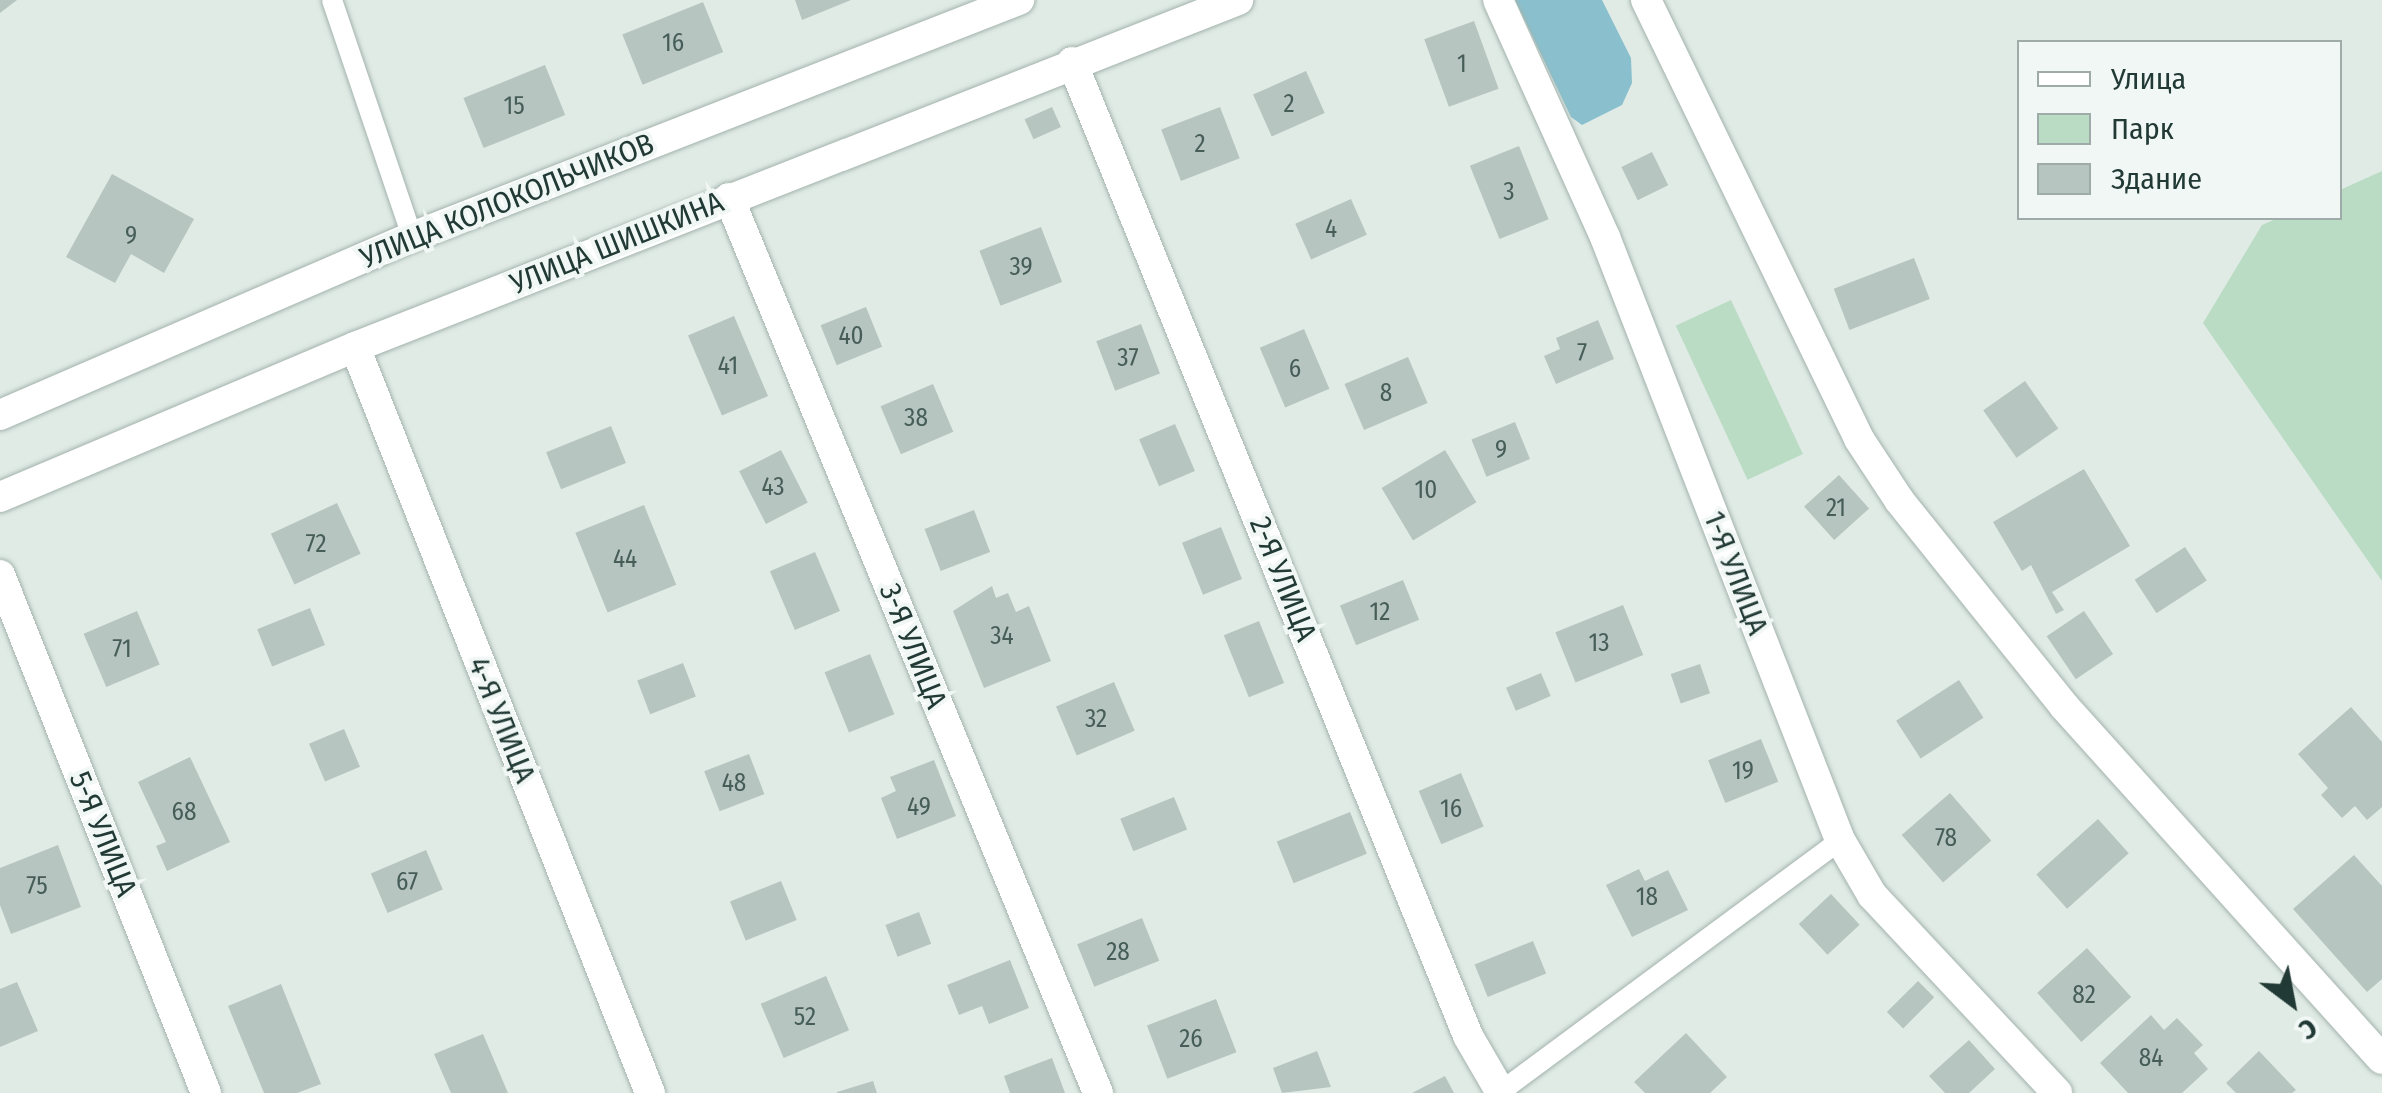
<!DOCTYPE html>
<html>
<head>
<meta charset="utf-8">
<style>
	body { margin:0 }
	#map { position:relative; width:2382px; height:1093px; overflow:hidden; background:#e0ebe6; font-family:"Fira Sans Condensed",sans-serif }
	div>[style] { position:absolute }
	.green>* { inset:0; background:#badbc4; transform-origin:0 0 }
	.water>* { inset:0; background:#8ac0ce }
	.building>* { inset:0; background:#b6c5c0; transform-origin:0 0 }
	.roads { filter:drop-shadow(0 0 2px #a3b2ad) drop-shadow(0 0 2px #a3b2ad) }
	.lane>* { height:20px; margin:-10px; padding:0 10px; transform-origin:10px; border-radius:10px; background:#fff }
	.street>* { height:30px; margin:-15px; padding:0 15px; transform-origin:15px; border-radius:15px; background:#fff }
	span { translate:-50% -50%; white-space:nowrap; text-align:center; line-height:1.15; -webkit-text-stroke:8px #f1f7f4; paint-order:stroke }
	.number-label { font-size:25px; color:#475d58 }
	.number-label span { -webkit-text-stroke-width:0 }
	.street-label { font-size:30px; color:#223a35 }
	.legend { position:absolute; left:2017px; top:40px; width:325px; height:180px; box-sizing:border-box; background:#f1f7f4; border:2px solid #9eaba8; margin:0; padding:12px 18px; list-style:none; font-size:30px; color:#223a35 }
	.legend li { display:flex; align-items:center; gap:20px; height:50px }
	.legend b { width:50px; border:2px solid #9eaba8 }
	.north { position:absolute; left:2242px; top:953px; width:100px; height:100px; -webkit-text-stroke:8px #f1f7f4; paint-order:stroke; rotate:148deg; font-size:28px; font-weight:700; line-height:40px; text-align:center; color:#223a35 }
	.north::after { content:''; display:block; margin:auto; width:35px; height:45px; background:#223a35; clip-path:polygon(50% 0,100% 100%,50% 72%,0 100%) }
</style>
</head>
<body>
<div id="map">
	<div class="green">
		<i style="clip-path:polygon(2382px 171px,2382px 581px,2203px 323px,2262px 225px,2278px 218px,2340px 218px,2340px 190px)"></i>
		<i style="left:1731px;top:300px;width:170px;height:61px;rotate:65deg"></i>
	</div>
	<div class="water">
		<i style="clip-path:polygon(1515px 0,1602px 0,1631px 58px,1632px 83px,1622px 105px,1582px 125px,1571px 117px)"></i>
	</div>
	<div class="building">
		<i style="clip-path:polygon(0 0,17px 0,0 13px)"></i>
		<i style="clip-path:polygon(795px 0,851px 0,802px 20px)"></i>
		<i style="left:703px;top:2px;width:54px;height:87px;rotate:68deg"></i>
		<i style="left:1474px;top:21px;width:72px;height:53px;rotate:70deg"></i>
		<i style="left:545px;top:65px;width:54px;height:88px;rotate:68deg"></i>
		<i style="left:1306px;top:71px;width:46px;height:58px;rotate:66deg"></i>
		<i style="left:1052px;top:107px;width:22px;height:30px;rotate:66deg"></i>
		<i style="left:1220px;top:107px;width:55px;height:63px;rotate:69deg"></i>
		<i style="left:1519px;top:146px;width:79px;height:53px;rotate:68deg"></i>
		<i style="left:1652px;top:152px;width:37px;height:34px;rotate:64deg"></i>
		<i style="clip-path:polygon(112px 174px,194px 219px,164px 273px,131px 254px,115px 283px,66px 257px)"></i>
		<i style="left:1351px;top:199px;width:39px;height:61px;rotate:66deg"></i>
		<i style="left:1041px;top:227px;width:59px;height:66px;rotate:69deg"></i>
		<i style="left:1914px;top:258px;width:44px;height:86px;rotate:69deg"></i>
		<i style="left:866px;top:307px;width:43px;height:49px;rotate:68deg"></i>
		<i style="left:734px;top:316px;width:87px;height:50px;rotate:67deg"></i>
		<i style="clip-path:polygon(1598px 320px,1614px 359px,1556px 384px,1544px 356px,1560px 349px,1556px 338px)"></i>
		<i style="left:1141px;top:324px;width:53px;height:48px;rotate:69deg"></i>
		<i style="left:1304px;top:329px;width:65px;height:48px;rotate:67deg"></i>
		<i style="left:1408px;top:357px;width:50px;height:69px;rotate:67deg"></i>
		<i style="left:2025px;top:381px;width:58px;height:51px;rotate:55deg"></i>
		<i style="left:933px;top:384px;width:52px;height:57px;rotate:67deg"></i>
		<i style="left:1515px;top:422px;width:40px;height:47px;rotate:68deg"></i>
		<i style="left:1175px;top:424px;width:51px;height:39px;rotate:67deg"></i>
		<i style="left:611px;top:426px;width:40px;height:70px;rotate:68deg"></i>
		<i style="left:781px;top:450px;width:59px;height:47px;rotate:63deg"></i>
		<i style="left:1445px;top:450px;width:61px;height:74px;rotate:59deg"></i>
		<i style="clip-path:polygon(2084px 469px,2130px 546px,2052px 592px,2064px 610px,2056px 614px,2031px 565px,2022px 571px,1993px 522px)"></i>
		<i style="left:1839px;top:475px;width:45px;height:47px;rotate:48deg"></i>
		<i style="left:337px;top:503px;width:56px;height:73px;rotate:65deg"></i>
		<i style="left:644px;top:505px;width:86px;height:74px;rotate:68deg"></i>
		<i style="left:974px;top:510px;width:45px;height:53px;rotate:69deg"></i>
		<i style="left:1221px;top:527px;width:56px;height:42px;rotate:68deg"></i>
		<i style="left:2185px;top:547px;width:40px;height:60px;rotate:57deg"></i>
		<i style="left:815px;top:552px;width:64px;height:49px;rotate:67deg"></i>
		<i style="left:1403px;top:580px;width:43px;height:68px;rotate:68deg"></i>
		<i style="clip-path:polygon(992px 586px,996px 598px,1008px 593px,1016px 612px,1029px 606px,1051px 661px,984px 688px,953px 611px)"></i>
		<i style="left:1623px;top:605px;width:54px;height:73px;rotate:68deg"></i>
		<i style="left:310px;top:608px;width:40px;height:57px;rotate:68deg"></i>
		<i style="left:137px;top:611px;width:58px;height:58px;rotate:67deg"></i>
		<i style="left:2084px;top:611px;width:52px;height:45px;rotate:56deg"></i>
		<i style="left:1259px;top:621px;width:67px;height:38px;rotate:68deg"></i>
		<i style="left:870px;top:654px;width:65px;height:49px;rotate:68deg"></i>
		<i style="left:683px;top:663px;width:36px;height:49px;rotate:69deg"></i>
		<i style="left:1700px;top:664px;width:31px;height:31px;rotate:71deg"></i>
		<i style="left:1541px;top:673px;width:25px;height:38px;rotate:67deg"></i>
		<i style="left:1959px;top:680px;width:45px;height:75px;rotate:57deg"></i>
		<i style="left:1114px;top:682px;width:53px;height:63px;rotate:67deg"></i>
		<i style="clip-path:polygon(2351px 707px,2382px 742px,2382px 807px,2367px 820px,2355px 806px,2342px 818px,2321px 795px,2328px 788px,2298px 754px)"></i>
		<i style="left:344px;top:729px;width:41px;height:38px;rotate:67deg"></i>
		<i style="left:1761px;top:739px;width:46px;height:57px;rotate:68deg"></i>
		<i style="left:749px;top:754px;width:43px;height:48px;rotate:69deg"></i>
		<i style="clip-path:polygon(190px 757px,230px 842px,167px 871px,156px 846px,166px 842px,138px 782px)"></i>
		<i style="clip-path:polygon(934px 760px,956px 816px,897px 839px,881px 798px,896px 791px,890px 777px)"></i>
		<i style="left:1461px;top:773px;width:58px;height:46px;rotate:67deg"></i>
		<i style="left:1950px;top:793px;width:63px;height:64px;rotate:49deg"></i>
		<i style="left:1174px;top:797px;width:35px;height:58px;rotate:68deg"></i>
		<i style="left:1350px;top:812px;width:45px;height:79px;rotate:68deg"></i>
		<i style="left:2098px;top:819px;width:46px;height:83px;rotate:48deg"></i>
		<i style="clip-path:polygon(58px 845px,81px 907px,11px 934px,0 905px,0 868px)"></i>
		<i style="left:426px;top:850px;width:43px;height:60px;rotate:67deg"></i>
		<i style="clip-path:polygon(2354px 855px,2382px 886px,2382px 979px,2367px 992px,2293px 909px)"></i>
		<i style="clip-path:polygon(1639px 869px,1645px 881px,1668px 870px,1688px 910px,1632px 937px,1606px 885px)"></i>
		<i style="left:781px;top:881px;width:42px;height:55px;rotate:68deg"></i>
		<i style="left:1831px;top:894px;width:42px;height:44px;rotate:47deg"></i>
		<i style="left:919px;top:912px;width:34px;height:36px;rotate:69deg"></i>
		<i style="left:1142px;top:918px;width:46px;height:70px;rotate:68deg"></i>
		<i style="left:1533px;top:941px;width:35px;height:63px;rotate:68deg"></i>
		<i style="left:2087px;top:948px;width:66px;height:67px;rotate:48deg"></i>
		<i style="clip-path:polygon(1010px 960px,1029px 1008px,989px 1024px,982px 1006px,959px 1015px,947px 985px)"></i>
		<i style="left:826px;top:976px;width:59px;height:71px;rotate:67deg"></i>
		<i style="left:1918px;top:981px;width:23px;height:44px;rotate:45deg"></i>
		<i style="clip-path:polygon(17px 982px,38px 1031px,0 1047px,0 989px)"></i>
		<i style="clip-path:polygon(281px 984px,321px 1084px,297px 1093px,264px 1093px,228px 1006px)"></i>
		<i style="left:1216px;top:999px;width:57px;height:74px;rotate:69deg"></i>
		<i style="clip-path:polygon(2151px 1015px,2164px 1030px,2177px 1018px,2203px 1045px,2194px 1053px,2208px 1069px,2182px 1093px,2128px 1093px,2100px 1063px)"></i>
		<i style="clip-path:polygon(1686px 1033px,1727px 1077px,1710px 1093px,1645px 1093px,1634px 1082px)"></i>
		<i style="clip-path:polygon(483px 1034px,508px 1093px,451px 1093px,434px 1054px)"></i>
		<i style="clip-path:polygon(1969px 1040px,1995px 1069px,1969px 1093px,1945px 1093px,1929px 1076px)"></i>
		<i style="clip-path:polygon(1317px 1051px,1331px 1087px,1282px 1093px,1273px 1068px)"></i>
		<i style="clip-path:polygon(2259px 1051px,2296px 1090px,2292px 1093px,2236px 1093px,2226px 1083px)"></i>
		<i style="clip-path:polygon(1052px 1058px,1065px 1093px,1010px 1093px,1004px 1076px)"></i>
		<i style="clip-path:polygon(1445px 1076px,1454px 1093px,1412px 1093px)"></i>
		<i style="clip-path:polygon(873px 1081px,877px 1093px,837px 1093px,837px 1092px)"></i>
	</div>
	<div class="roads">
		<div class="lane">
			<i style="left:332px;top:0;width:250px;rotate:71.3deg"></i>
			<i style="left:1500px;top:1092px;width:423px;rotate:-36.5deg"></i>
		</div>
		<div class="street">
			<i style="left:1498px;top:0;width:260px;rotate:65.7deg"></i>
			<i style="left:1605px;top:237px;width:647px;rotate:68.71deg"></i>
			<i style="left:1840px;top:840px;width:64px;rotate:59.8deg"></i>
			<i style="left:1872px;top:895px;width:271px;rotate:46.9deg"></i>
			<i style="left:1646px;top:0;width:488px;rotate:64.1deg"></i>
			<i style="left:1859px;top:439px;width:73px;rotate:56.7deg"></i>
			<i style="left:1899px;top:500px;width:264px;rotate:51.3deg"></i>
			<i style="left:2064px;top:706px;width:475px;rotate:48deg"></i>
			<i style="left:1072px;top:62px;width:1051px;rotate:67.87deg"></i>
			<i style="left:1468px;top:1036px;width:66px;rotate:59.9deg"></i>
			<i style="left:729px;top:198px;width:968px;rotate:67.59deg"></i>
			<i style="left:355px;top:347px;width:802px;rotate:68.42deg"></i>
			<i style="left:0;top:415px;width:449px;rotate:-23.4deg"></i>
			<i style="left:412px;top:237px;width:652px;rotate:-21.33deg"></i>
			<i style="left:0;top:497px;width:385px;rotate:-22.9deg"></i>
			<i style="left:355px;top:347px;width:949px;rotate:-21.45deg"></i>
			<i style="left:0;top:575px;width:557px;rotate:68.31deg"></i>
		</div>
	</div>
	<div class="number-label">
		<span style="left:673px;top:43px">16</span>
		<span style="left:1462px;top:64px">1</span>
		<span style="left:1289px;top:104px">2</span>
		<span style="left:514px;top:106px">15</span>
		<span style="left:1200px;top:144px">2</span>
		<span style="left:1509px;top:192px">3</span>
		<span style="left:1331px;top:229px">4</span>
		<span style="left:131px;top:236px">9</span>
		<span style="left:1021px;top:267px">39</span>
		<span style="left:851px;top:336px">40</span>
		<span style="left:1582px;top:353px">7</span>
		<span style="left:1128px;top:358px">37</span>
		<span style="left:728px;top:366px">41</span>
		<span style="left:1295px;top:369px">6</span>
		<span style="left:1386px;top:393px">8</span>
		<span style="left:916px;top:418px">38</span>
		<span style="left:1501px;top:450px">9</span>
		<span style="left:773px;top:487px">43</span>
		<span style="left:1426px;top:490px">10</span>
		<span style="left:1836px;top:508px">21</span>
		<span style="left:316px;top:544px">72</span>
		<span style="left:625px;top:559px">44</span>
		<span style="left:1380px;top:612px">12</span>
		<span style="left:1002px;top:636px">34</span>
		<span style="left:1599px;top:643px">13</span>
		<span style="left:122px;top:649px">71</span>
		<span style="left:1096px;top:719px">32</span>
		<span style="left:1743px;top:771px">19</span>
		<span style="left:734px;top:783px">48</span>
		<span style="left:919px;top:807px">49</span>
		<span style="left:1451px;top:809px">16</span>
		<span style="left:184px;top:812px">68</span>
		<span style="left:1946px;top:838px">78</span>
		<span style="left:407px;top:882px">67</span>
		<span style="left:37px;top:886px">75</span>
		<span style="left:1647px;top:897px">18</span>
		<span style="left:1118px;top:952px">28</span>
		<span style="left:2084px;top:995px">82</span>
		<span style="left:805px;top:1017px">52</span>
		<span style="left:1191px;top:1039px">26</span>
		<span style="left:2151px;top:1058px">84</span>
	</div>
	<div class="street-label">
		<span style="left:507px;top:201px;rotate:-22deg">УЛИЦА КОЛОКОЛЬЧИКОВ</span>
		<span style="left:617px;top:243px;rotate:-22deg">УЛИЦА ШИШКИНА</span>
		<span style="left:1736px;top:573px;rotate:69deg">1-Я УЛИЦА</span>
		<span style="left:1283px;top:579px;rotate:68deg">2-Я УЛИЦА</span>
		<span style="left:913px;top:646px;rotate:68deg">3-Я УЛИЦА</span>
		<span style="left:502px;top:720px;rotate:68deg">4-Я УЛИЦА</span>
		<span style="left:103px;top:834px;rotate:68deg">5-Я УЛИЦА</span>
	</div>
	<ul class="legend">
	<li><b style="height:12px;background:#fff"></b>Улица</li>
	<li><b style="height:28px;background:#badbc4"></b>Парк</li>
	<li><b style="height:28px;background:#b6c5c0"></b>Здание</li>
	</ul>
	<div class="north">С</div>
</div>
</body>
</html>
